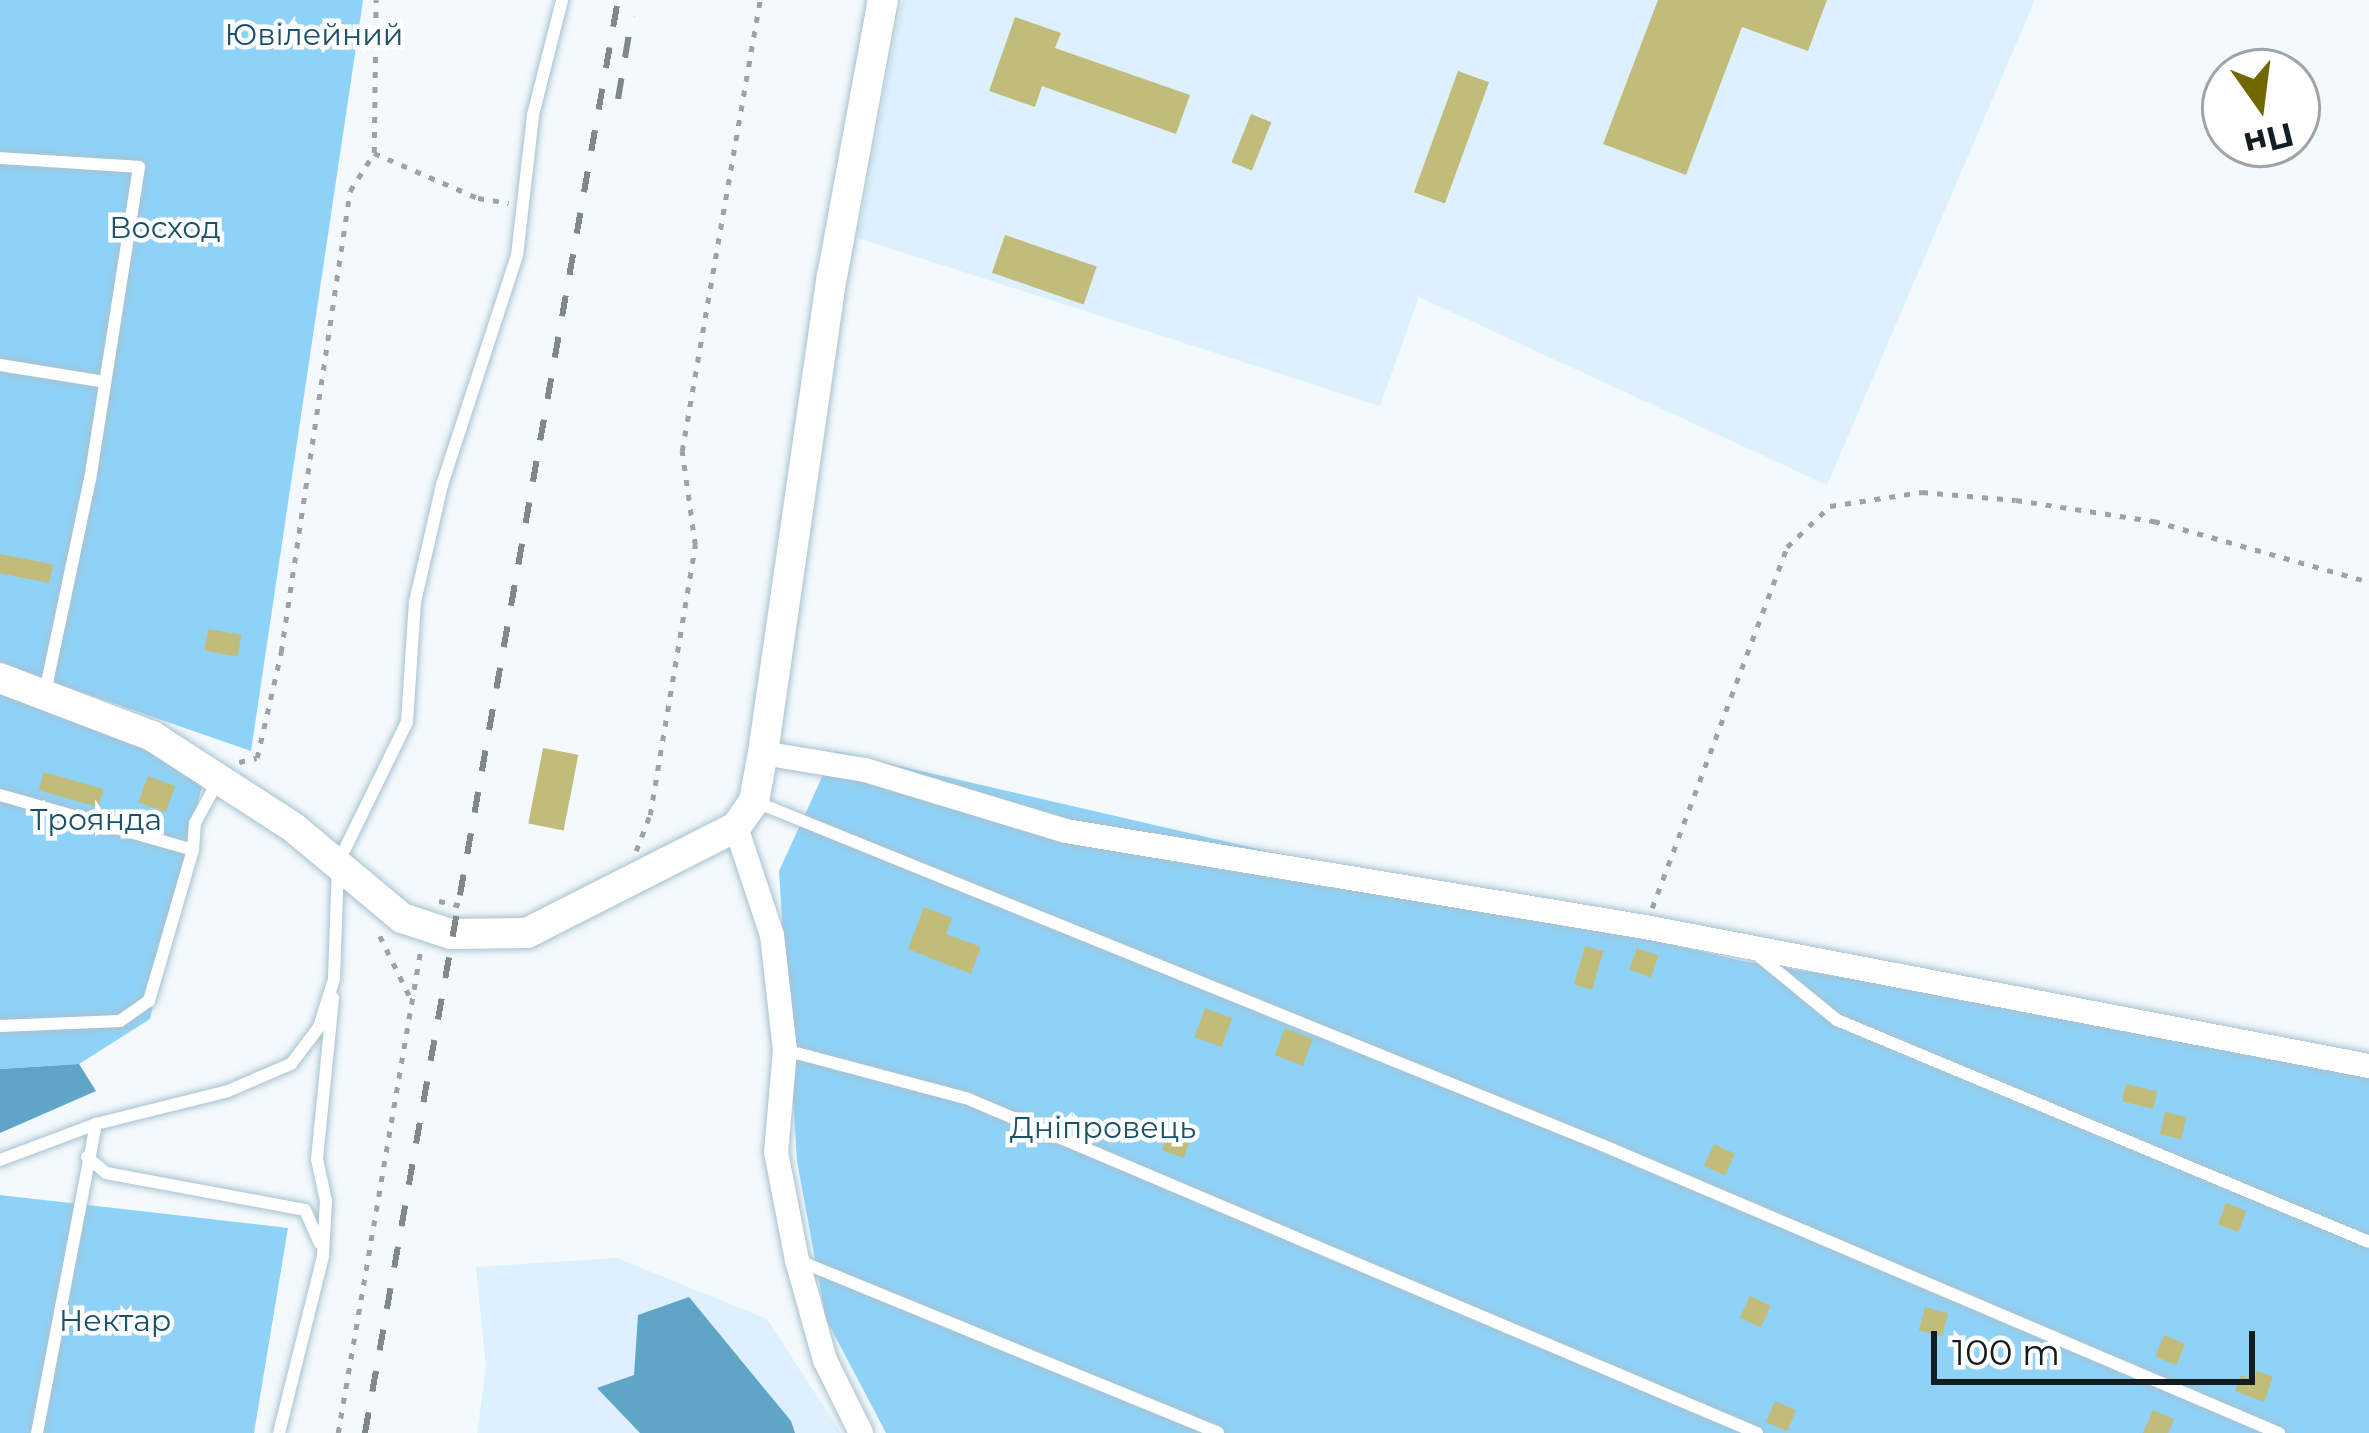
<!DOCTYPE html>
<html>
<head>
<meta charset="utf-8">
<style>
	body { margin:0 }
	#map { position:relative; width:2369px; height:1433px; overflow:hidden; background:#f3f9fc; font-family:Montserrat,sans-serif }
	div>[style] { position:absolute }
	.built>* { inset:0; background:#dcf1fd }
	.green>* { inset:0; background:#8fd2f7 }
	.water>* { inset:0; background:#60a4c8 }
	.building>* { inset:0; background:#c2bc7a; transform-origin:0 0 }
	.path>* { height:4.5px; margin-top:-2.25px; transform-origin:0; background:repeating-linear-gradient(90deg,#9ca3a7 0 6px,transparent 0 15px) }
	.roads { filter:drop-shadow(0 0 3px #a7c2d1) drop-shadow(0 0 3px #a7c2d1) }
	.service>* { height:12px; margin:-6px; padding:0 6px; transform-origin:6px; border-radius:6px; background:#fff }
	.minor>* { height:24px; margin:-12px; padding:0 12px; transform-origin:12px; border-radius:12px; background:#fff }
	.tertiary>* { height:30px; margin:-15px; padding:0 15px; transform-origin:15px; border-radius:15px; background:#fff }
	.rail>* { height:6px; margin-top:-3px; transform-origin:0; background:repeating-linear-gradient(90deg,#80888c 0 21px,transparent 0 42px) }
	span { translate:-50% -50%; white-space:nowrap; text-align:center; line-height:1.15; -webkit-text-stroke:9px #fff; paint-order:stroke }
	.park-label { font-size:30px; color:#1a506a }
	.north { position:absolute; left:2201px; top:48px; width:120px; height:120px; box-sizing:border-box; background:#fff; border:3px solid #a0a4a6; border-radius:50%; rotate:166deg; font-size:33px; font-weight:700; line-height:48px; text-align:center; color:#121c21 }
	.north::after { content:''; display:block; margin:auto; width:42px; height:54px; background:#716800; clip-path:polygon(50% 0,100% 100%,50% 72%,0 100%) }
	.scale { position:absolute; left:1931px; top:1331px; width:324px; height:54px; box-sizing:border-box; border:6px solid #121c21; border-top:0; padding-left:15px; font-size:36px; line-height:42px; white-space:nowrap; color:#121c21; -webkit-text-stroke:9px #fff; paint-order:stroke }
</style>
</head>
<body>
<div id="map">
	<div class="built">
		<i style="clip-path:polygon(902px 0,2035px 0,1827px 485px,1419px 297px,1380px 406px,858px 238px)"></i>
		<i style="clip-path:polygon(617px 1258px,767px 1319px,841px 1433px,477px 1433px,486px 1367px,476px 1267px)"></i>
	</div>
	<div class="green">
		<i style="clip-path:polygon(0 0,363px 0,251px 751px,0 664px)"></i>
		<i style="clip-path:polygon(0 683px,207px 763px,150px 1019px,79px 1064px,0 1069px)"></i>
		<i style="clip-path:polygon(834px 751px,1743px 961px,2172px 1031px,2369px 1075px,2369px 1433px,886px 1433px,826px 1319px,797px 1161px,779px 871px)"></i>
		<i style="clip-path:polygon(0 1195px,288px 1228px,254px 1433px,0 1433px)"></i>
	</div>
	<div class="water">
		<i style="clip-path:polygon(79px 1064px,96px 1091px,0 1133px,0 1069px)"></i>
		<i style="clip-path:polygon(689px 1297px,791px 1421px,795px 1433px,640px 1433px,597px 1388px,634px 1375px,638px 1315px)"></i>
	</div>
	<div class="building">
		<i style="clip-path:polygon(1658px 0,1827px 0,1808px 51px,1742px 27px,1686px 175px,1603px 144px)"></i>
		<i style="clip-path:polygon(1015px 17px,1061px 33px,1055px 48px,1190px 95px,1176px 134px,1042px 86px,1035px 107px,989px 91px)"></i>
		<i style="left:1458px;top:71px;width:33px;height:129px;rotate:20deg"></i>
		<i style="left:1251px;top:114px;width:22px;height:52px;rotate:22deg"></i>
		<i style="left:1005px;top:235px;width:97px;height:40px;rotate:19deg"></i>
		<i style="left:0;top:554px;width:54px;height:19px;rotate:11deg"></i>
		<i style="left:208px;top:629px;width:34px;height:22px;rotate:10deg"></i>
		<i style="left:543px;top:748px;width:36px;height:77px;rotate:11deg"></i>
		<i style="left:44px;top:772px;width:62px;height:19px;rotate:16deg"></i>
		<i style="left:148px;top:776px;width:29px;height:28px;rotate:20deg"></i>
		<i style="clip-path:polygon(924px 907px,952px 918px,946px 934px,981px 947px,971px 974px,908px 949px)"></i>
		<i style="left:1585px;top:946px;width:19px;height:40px;rotate:16deg"></i>
		<i style="left:1637px;top:948px;width:23px;height:23px;rotate:20deg"></i>
		<i style="left:1205px;top:1008px;width:29px;height:31px;rotate:20deg"></i>
		<i style="left:1285px;top:1028px;width:30px;height:29px;rotate:21deg"></i>
		<i style="left:2126px;top:1084px;width:32px;height:18px;rotate:13deg"></i>
		<i style="left:2165px;top:1112px;width:22px;height:23px;rotate:13deg"></i>
		<i style="left:1172px;top:1123px;width:23px;height:29px;rotate:20deg"></i>
		<i style="left:1714px;top:1144px;width:23px;height:24px;rotate:25deg"></i>
		<i style="left:2226px;top:1203px;width:22px;height:23px;rotate:21deg"></i>
		<i style="left:1750px;top:1296px;width:23px;height:24px;rotate:25deg"></i>
		<i style="left:1925px;top:1307px;width:24px;height:24px;rotate:15deg"></i>
		<i style="left:2164px;top:1335px;width:23px;height:23px;rotate:23deg"></i>
		<i style="clip-path:polygon(2257px 1371px,2273px 1377px,2264px 1402px,2235px 1391px,2241px 1375px,2254px 1380px)"></i>
		<i style="left:1775px;top:1401px;width:23px;height:23px;rotate:23deg"></i>
		<i style="clip-path:polygon(2153px 1410px,2174px 1419px,2168px 1433px,2143px 1433px)"></i>
	</div>
	<div class="path">
		<i style="left:374px;top:153px;width:113px;rotate:23.4deg"></i>
		<i style="left:478px;top:198px;width:31px;rotate:9deg"></i>
		<i style="left:239px;top:762px;width:18px;rotate:-13deg"></i>
		<i style="left:257px;top:758px;width:109px;rotate:-77.2deg"></i>
		<i style="left:281px;top:652px;width:466px;rotate:-81.5deg"></i>
		<i style="left:350px;top:191px;width:45px;rotate:-57.7deg"></i>
		<i style="left:374px;top:153px;width:153px;rotate:-89.3deg"></i>
		<i style="left:636px;top:851px;width:39px;rotate:-69deg"></i>
		<i style="left:650px;top:815px;width:274px;rotate:-80.5deg"></i>
		<i style="left:695px;top:545px;width:95px;rotate:-97.9deg"></i>
		<i style="left:682px;top:451px;width:458px;rotate:-80.2deg"></i>
		<i style="left:439px;top:901px;width:25px;rotate:12deg"></i>
		<i style="left:1652px;top:908px;width:385px;rotate:-69.5deg"></i>
		<i style="left:1787px;top:547px;width:59px;rotate:-43.6deg"></i>
		<i style="left:1830px;top:506px;width:93px;rotate:-8.7deg"></i>
		<i style="left:1922px;top:492px;width:94px;rotate:4.9deg"></i>
		<i style="left:2016px;top:500px;width:140px;rotate:8.7deg"></i>
		<i style="left:2154px;top:521px;width:223px;rotate:15.8deg"></i>
		<i style="left:380px;top:936px;width:72px;rotate:63.8deg"></i>
		<i style="left:338px;top:1433px;width:489px;rotate:-80.3deg"></i>
	</div>
	<div class="roads">
		<div class="service">
			<i style="left:0;top:158px;width:139px;rotate:3.7deg"></i>
			<i style="left:139px;top:167px;width:316px;rotate:98.9deg"></i>
			<i style="left:90px;top:479px;width:218px;rotate:101.9deg"></i>
			<i style="left:0;top:365px;width:106px;rotate:9.2deg"></i>
			<i style="left:0;top:795px;width:201px;rotate:15.9deg"></i>
			<i style="left:193px;top:850px;width:27px;rotate:-86deg"></i>
			<i style="left:195px;top:823px;width:50px;rotate:-61.4deg"></i>
			<i style="left:756px;top:802px;width:913px;rotate:22.07deg"></i>
			<i style="left:1602px;top:1145px;width:736px;rotate:23.05deg"></i>
			<i style="left:1755px;top:953px;width:106px;rotate:39.3deg"></i>
			<i style="left:1837px;top:1020px;width:576px;rotate:22.65deg"></i>
			<i style="left:0;top:1026px;width:120px;rotate:-2.4deg"></i>
			<i style="left:120px;top:1021px;width:35px;rotate:-35deg"></i>
			<i style="left:149px;top:1001px;width:157px;rotate:-73.8deg"></i>
			<i style="left:785px;top:1050px;width:187px;rotate:14.9deg"></i>
			<i style="left:966px;top:1098px;width:859px;rotate:22.95deg"></i>
			<i style="left:87px;top:1157px;width:25px;rotate:40deg"></i>
			<i style="left:106px;top:1173px;width:202px;rotate:10.5deg"></i>
			<i style="left:305px;top:1210px;width:36px;rotate:66deg"></i>
			<i style="left:0;top:1160px;width:103px;rotate:-20.6deg"></i>
			<i style="left:797px;top:1260px;width:455px;rotate:22.3deg"></i>
			<i style="left:37px;top:1433px;width:315px;rotate:-79.2deg"></i>
			<i style="left:96px;top:1124px;width:136px;rotate:-14deg"></i>
			<i style="left:228px;top:1091px;width:69px;rotate:-23.2deg"></i>
			<i style="left:291px;top:1064px;width:46px;rotate:-52.9deg"></i>
			<i style="left:319px;top:1027px;width:50px;rotate:-72.6deg"></i>
			<i style="left:334px;top:979px;width:116px;rotate:-88deg"></i>
			<i style="left:338px;top:863px;width:157px;rotate:-63.9deg"></i>
			<i style="left:407px;top:722px;width:120px;rotate:-86.2deg"></i>
			<i style="left:415px;top:602px;width:120px;rotate:-77deg"></i>
			<i style="left:442px;top:485px;width:241px;rotate:-71.9deg"></i>
			<i style="left:517px;top:256px;width:142px;rotate:-83.5deg"></i>
			<i style="left:533px;top:115px;width:119px;rotate:-75.8deg"></i>
			<i style="left:279px;top:1433px;width:182px;rotate:-76deg"></i>
			<i style="left:323px;top:1256px;width:55px;rotate:-86.9deg"></i>
			<i style="left:326px;top:1201px;width:43px;rotate:-102.1deg"></i>
			<i style="left:317px;top:1159px;width:162px;rotate:-84.3deg"></i>
		</div>
		<div class="minor">
			<i style="left:763px;top:753px;width:103px;rotate:9.5deg"></i>
			<i style="left:865px;top:770px;width:210px;rotate:16.9deg"></i>
			<i style="left:1066px;top:831px;width:587px;rotate:9.41deg"></i>
			<i style="left:1645px;top:927px;width:737px;rotate:10.87deg"></i>
			<i style="left:736px;top:827px;width:114px;rotate:71.6deg"></i>
			<i style="left:772px;top:935px;width:116px;rotate:83.6deg"></i>
			<i style="left:785px;top:1050px;width:102px;rotate:95deg"></i>
			<i style="left:776px;top:1152px;width:110px;rotate:79deg"></i>
			<i style="left:797px;top:1260px;width:104px;rotate:74.4deg"></i>
			<i style="left:825px;top:1360px;width:81px;rotate:63.7deg"></i>
		</div>
		<div class="tertiary">
			<i style="left:0;top:678px;width:163px;rotate:20.9deg"></i>
			<i style="left:152px;top:736px;width:169px;rotate:32.9deg"></i>
			<i style="left:294px;top:828px;width:141px;rotate:39.8deg"></i>
			<i style="left:402px;top:918px;width:52px;rotate:18.1deg"></i>
			<i style="left:451px;top:934px;width:76px;rotate:-0.8deg"></i>
			<i style="left:527px;top:933px;width:234px;rotate:-26.9deg"></i>
			<i style="left:736px;top:827px;width:32px;rotate:-55deg"></i>
			<i style="left:754px;top:801px;width:49px;rotate:-79.4deg"></i>
			<i style="left:763px;top:753px;width:481px;rotate:-81.8deg"></i>
			<i style="left:832px;top:277px;width:282px;rotate:-79.6deg"></i>
		</div>
	</div>
	<div class="rail">
		<i style="left:618px;top:99px;width:84px;rotate:-80.4deg"></i>
		<i style="left:365px;top:1433px;width:1455px;rotate:-79.99deg"></i>
	</div>
	<div class="park-label">
		<span style="left:314px;top:35px">Ювілейний</span>
		<span style="left:165px;top:228px">Восход</span>
		<span style="left:96px;top:820px">Троянда</span>
		<span style="left:1103px;top:1128px">Дніпровець</span>
		<span style="left:115px;top:1321px">Нектар</span>
	</div>
	<div class="north">Пн</div>
	<div class="scale">100 m</div>
</div>
</body>
</html>
